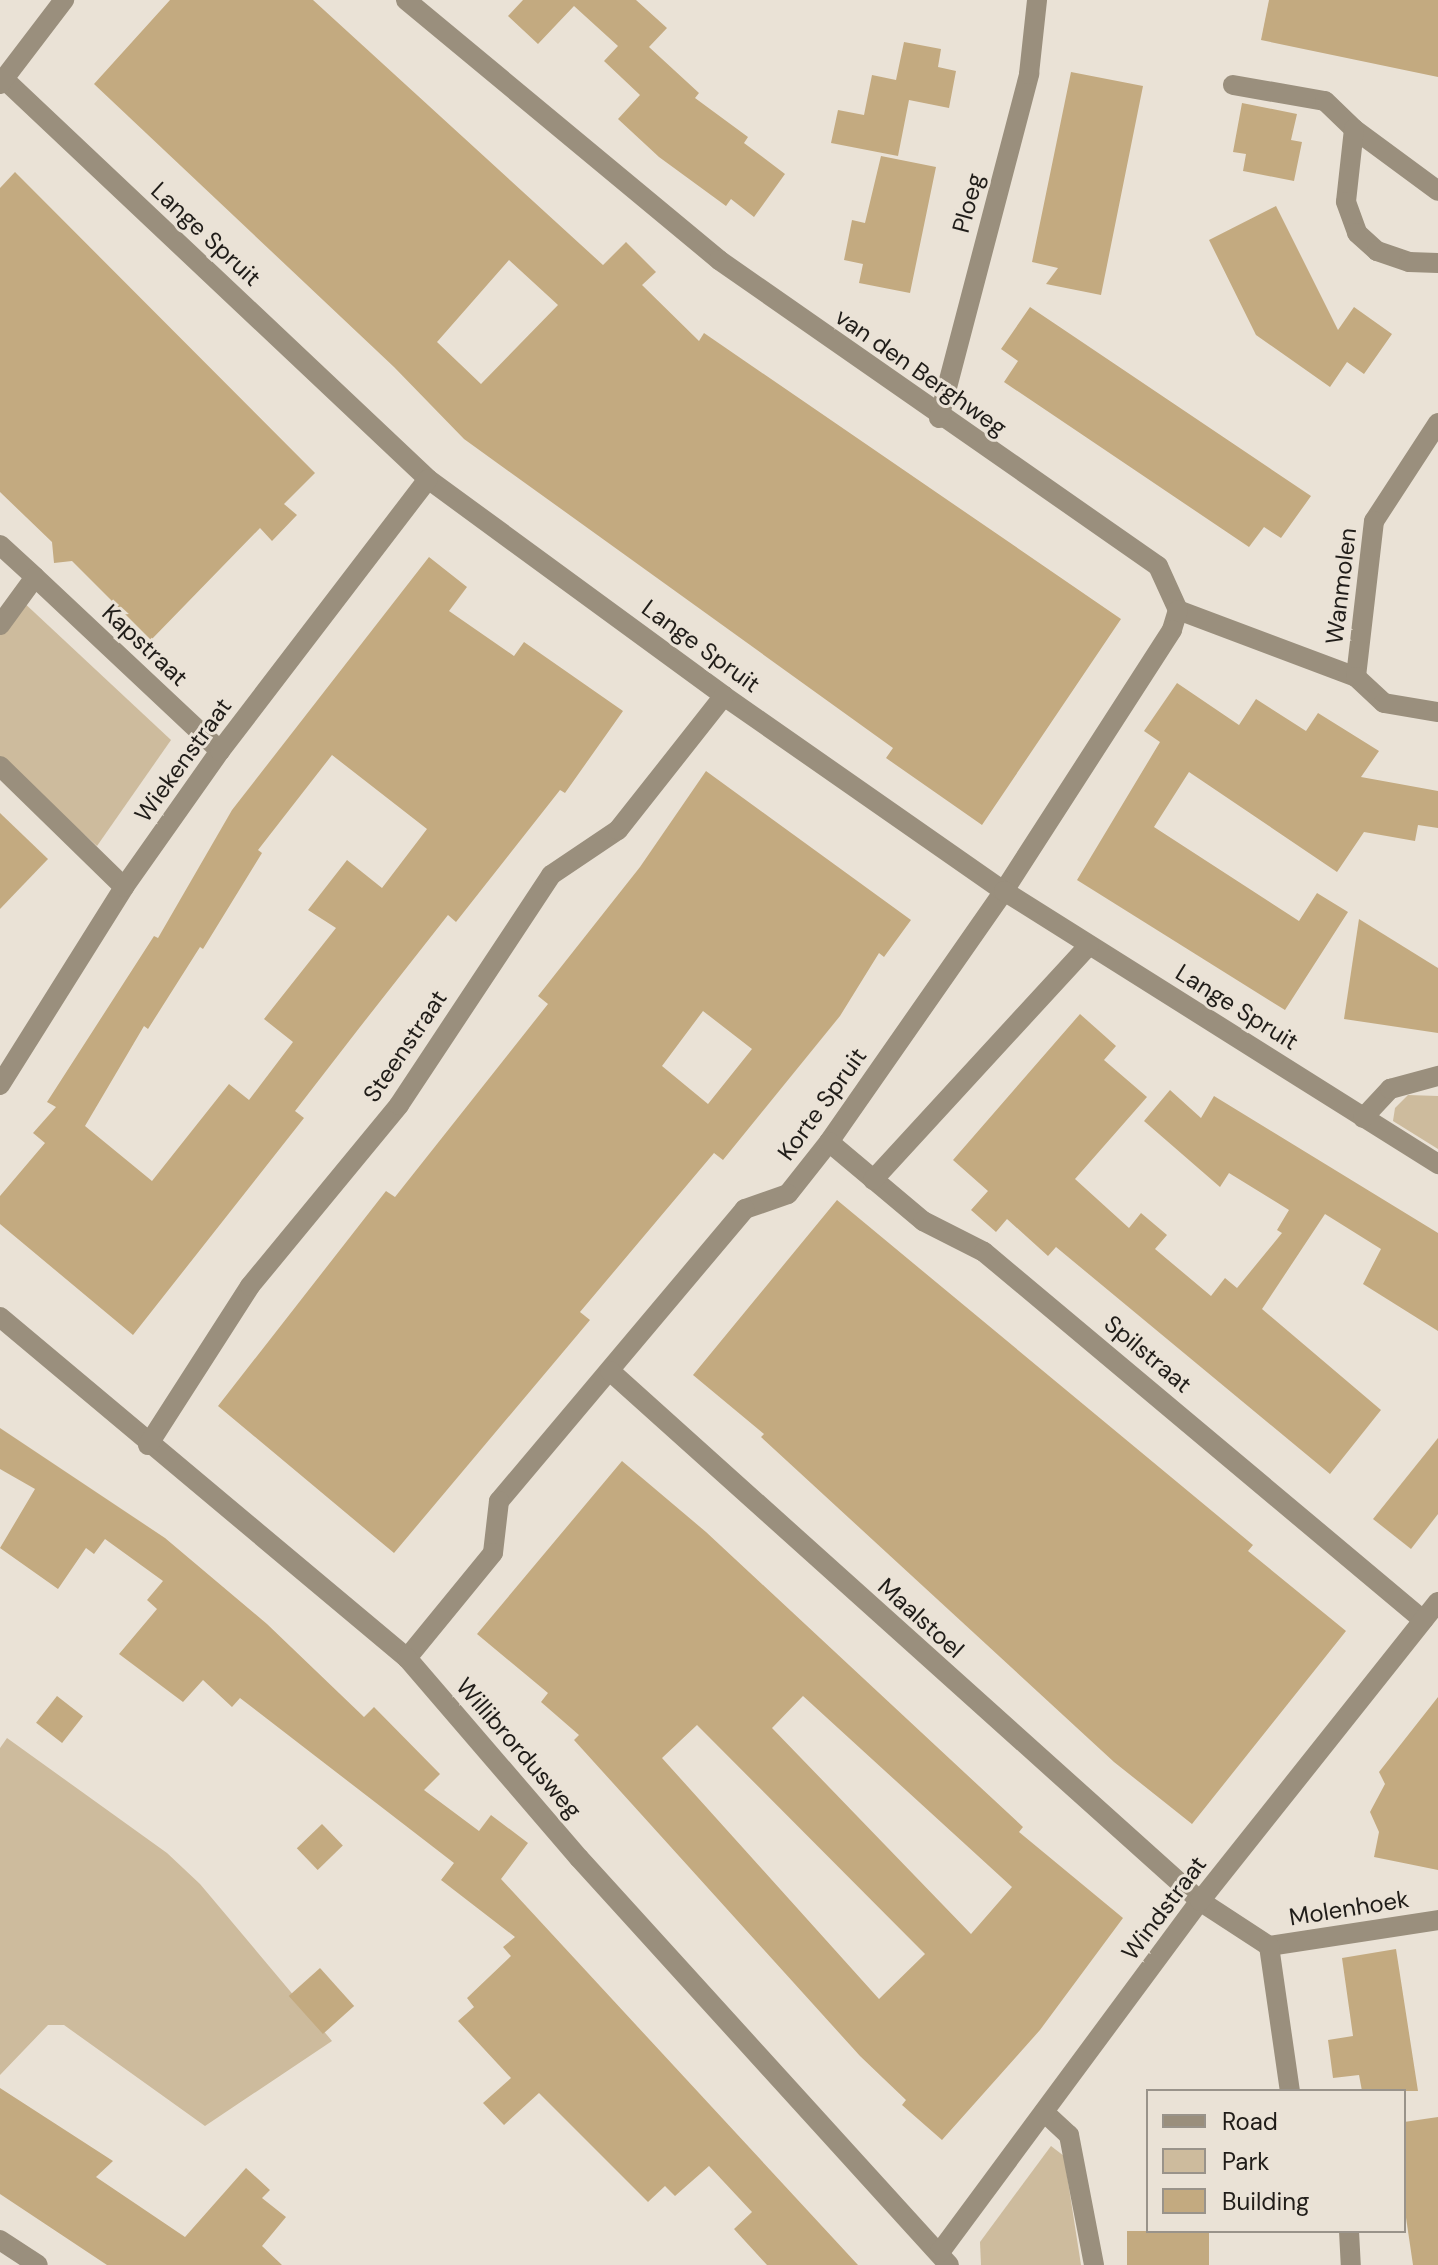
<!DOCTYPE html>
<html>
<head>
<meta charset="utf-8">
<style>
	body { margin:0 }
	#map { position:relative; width:1438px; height:2265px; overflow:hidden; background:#eae2d6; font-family:"DM Sans",sans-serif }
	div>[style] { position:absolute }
	.green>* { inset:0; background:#cdbb9d }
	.building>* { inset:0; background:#c3aa80; transform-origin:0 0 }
	.pedestrian>* { height:20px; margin:-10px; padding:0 10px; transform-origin:10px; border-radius:10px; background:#9a8f7d }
	.minor>* { height:20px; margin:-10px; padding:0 10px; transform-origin:10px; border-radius:10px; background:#9a8f7d }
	span { translate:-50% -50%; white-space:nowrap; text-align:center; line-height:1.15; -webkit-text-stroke:6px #eae2d6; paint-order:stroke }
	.street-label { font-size:24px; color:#201d19 }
	.legend { position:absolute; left:1146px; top:2089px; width:260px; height:144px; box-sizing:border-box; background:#eae2d6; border:2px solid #99938a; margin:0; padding:10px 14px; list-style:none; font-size:24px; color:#201d19 }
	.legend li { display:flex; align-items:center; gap:16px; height:40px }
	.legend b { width:40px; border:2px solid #99938a }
</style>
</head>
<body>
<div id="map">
	<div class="green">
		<i style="clip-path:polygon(20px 599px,171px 740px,97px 846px,0 759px,0 625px)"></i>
		<i style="clip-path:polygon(1408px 1095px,1438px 1096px,1438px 1149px,1393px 1121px,1395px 1108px)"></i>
		<i style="clip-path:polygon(7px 1738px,167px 1853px,200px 1884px,332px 2041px,205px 2126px,64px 2025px,48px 2025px,0 2075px,0 1748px)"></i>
		<i style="clip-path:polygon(1051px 2146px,1064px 2156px,1081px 2265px,981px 2265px,980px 2242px)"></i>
	</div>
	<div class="building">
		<i style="clip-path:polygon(evenodd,170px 0,313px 0,603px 265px,626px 242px,656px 272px,642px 285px,699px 341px,704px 333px,1121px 619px,982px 825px,886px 758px,893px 748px,464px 439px,394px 367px,94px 84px,170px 0,509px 260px,558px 305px,481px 384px,437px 342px,509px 260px)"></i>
		<i style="clip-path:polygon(523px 0,636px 0,667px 28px,649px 47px,699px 93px,695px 98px,748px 137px,744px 143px,785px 174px,754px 217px,731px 199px,726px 206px,659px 157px,618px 119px,640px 95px,604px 61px,618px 46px,574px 6px,538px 44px,508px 16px)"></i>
		<i style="clip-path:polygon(1269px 0,1438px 0,1438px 77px,1261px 40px)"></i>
		<i style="clip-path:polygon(904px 42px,941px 49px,938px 67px,956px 71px,949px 108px,909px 100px,898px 156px,831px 143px,838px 110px,864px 115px,872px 75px,896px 80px)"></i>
		<i style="clip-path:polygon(1071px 72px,1143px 86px,1101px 295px,1046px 284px,1058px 268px,1032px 262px)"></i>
		<i style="clip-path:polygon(1242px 103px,1297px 114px,1291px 140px,1302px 142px,1294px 181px,1243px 171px,1246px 154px,1233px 152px)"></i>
		<i style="clip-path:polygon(881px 156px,936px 167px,910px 293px,859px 283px,863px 264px,844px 260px,852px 220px,865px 223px)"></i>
		<i style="clip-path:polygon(15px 172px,315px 473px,284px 504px,297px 515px,272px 541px,260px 528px,151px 640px,72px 561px,54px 563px,52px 542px,0 492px,0 188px)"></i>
		<i style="clip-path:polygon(1276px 206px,1338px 330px,1354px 307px,1392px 334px,1364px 374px,1347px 362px,1330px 387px,1256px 335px,1209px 240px)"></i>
		<i style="clip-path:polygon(1030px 307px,1311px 496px,1281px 538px,1264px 527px,1249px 547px,1004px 382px,1018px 361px,1001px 349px)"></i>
		<i style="clip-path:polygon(evenodd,429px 557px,467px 587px,449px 611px,514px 656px,524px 642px,623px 711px,565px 793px,560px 790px,456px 922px,448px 915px,360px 1027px,295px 1111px,304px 1118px,133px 1335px,0 1224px,0 1196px,45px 1143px,33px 1133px,56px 1107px,47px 1102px,154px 936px,158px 938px,232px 810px,429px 557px,332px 755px,427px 829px,382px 888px,347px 860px,308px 910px,336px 928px,264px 1019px,293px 1042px,249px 1100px,229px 1084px,152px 1181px,85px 1126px,144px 1026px,148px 1029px,200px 947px,203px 949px,262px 853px,258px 850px,332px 755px)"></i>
		<i style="clip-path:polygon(1177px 683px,1239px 725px,1256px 699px,1306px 731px,1318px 713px,1379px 751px,1361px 777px,1438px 791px,1438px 828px,1418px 825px,1415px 841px,1364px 832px,1337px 872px,1189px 772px,1154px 827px,1299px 921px,1317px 893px,1348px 912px,1285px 1010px,1077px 880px,1160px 742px,1144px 731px)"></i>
		<i style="clip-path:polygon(evenodd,706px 771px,911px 920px,884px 957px,879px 953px,840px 1016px,723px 1160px,714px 1153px,580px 1312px,590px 1320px,394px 1553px,218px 1406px,386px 1191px,395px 1197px,548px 1004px,538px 996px,640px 867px,706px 771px,703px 1011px,752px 1049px,708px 1104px,662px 1066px,703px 1011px)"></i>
		<i style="clip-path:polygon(0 813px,48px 859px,0 909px)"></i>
		<i style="clip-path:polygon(1359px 919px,1438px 968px,1438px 1033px,1344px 1019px)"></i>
		<i style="clip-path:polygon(1080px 1014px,1116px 1046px,1104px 1060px,1147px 1097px,1075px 1179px,1129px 1228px,1141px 1213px,1167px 1235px,1155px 1249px,1211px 1296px,1225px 1278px,1237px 1288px,1282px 1233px,1277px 1230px,1289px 1210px,1229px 1173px,1220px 1187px,1144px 1121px,1170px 1090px,1201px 1118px,1214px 1096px,1438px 1233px,1438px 1331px,1363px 1284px,1381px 1249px,1325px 1214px,1262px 1309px,1381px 1410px,1330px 1474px,1056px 1247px,1048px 1256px,1007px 1219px,996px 1232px,971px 1210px,988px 1191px,953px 1160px)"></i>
		<i style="clip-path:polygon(837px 1200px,1253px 1545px,1248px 1551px,1346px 1631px,1192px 1824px,1114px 1762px,761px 1437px,764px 1434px,693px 1375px)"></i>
		<i style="clip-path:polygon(0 1428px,165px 1538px,267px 1624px,364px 1717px,374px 1707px,440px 1774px,424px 1790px,479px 1831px,491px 1815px,528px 1843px,501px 1879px,858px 2265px,767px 2265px,734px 2229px,752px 2212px,709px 2166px,675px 2196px,665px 2186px,648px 2202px,539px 2093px,504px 2125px,483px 2103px,511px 2078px,458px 2021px,474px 2007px,467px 1998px,511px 1956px,503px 1947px,515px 1937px,441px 1880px,454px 1863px,240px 1698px,232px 1707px,203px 1680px,183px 1702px,119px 1654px,157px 1609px,147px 1600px,163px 1581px,105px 1539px,94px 1554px,86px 1548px,58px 1589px,0 1548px,35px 1489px,0 1469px)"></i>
		<i style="clip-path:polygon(1438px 1438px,1438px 1514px,1411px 1549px,1373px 1519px)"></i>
		<i style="clip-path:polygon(evenodd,622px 1461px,706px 1532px,1023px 1827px,1019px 1832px,1123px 1918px,1040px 2030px,942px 2140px,902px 2105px,906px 2100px,860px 2056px,574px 1740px,579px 1735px,541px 1702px,548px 1693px,477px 1634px,622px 1461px,803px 1696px,1012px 1887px,971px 1934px,772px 1728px,803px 1696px,622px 1461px,697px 1725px,925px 1954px,879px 1999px,662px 1758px,697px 1725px)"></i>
		<i style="left:57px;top:1696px;width:33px;height:34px;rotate:38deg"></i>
		<i style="clip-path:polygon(1438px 1697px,1438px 1870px,1374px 1857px,1379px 1832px,1370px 1812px,1385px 1784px,1379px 1772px)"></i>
		<i style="left:322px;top:1824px;width:30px;height:35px;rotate:46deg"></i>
		<i style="clip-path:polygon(1396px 1949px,1418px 2091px,1362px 2091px,1359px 2075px,1333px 2078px,1328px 2040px,1353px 2036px,1342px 1958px)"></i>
		<i style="left:320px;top:1968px;width:51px;height:42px;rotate:48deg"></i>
		<i style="clip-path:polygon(0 2088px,113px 2161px,96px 2177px,185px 2237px,246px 2168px,270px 2190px,262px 2198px,286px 2217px,262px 2246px,282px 2265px,107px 2265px,0 2194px)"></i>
		<i style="clip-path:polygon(1438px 2117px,1438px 2265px,1413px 2265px,1404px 2204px,1404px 2122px)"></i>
		<i style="left:1127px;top:2231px;width:82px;height:34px"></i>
	</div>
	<div class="pedestrian">
		<i style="left:1178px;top:610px;width:190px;rotate:20.6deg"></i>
	</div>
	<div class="minor">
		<i style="left:406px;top:0;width:407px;rotate:39.7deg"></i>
		<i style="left:719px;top:260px;width:535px;rotate:34.88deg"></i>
		<i style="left:1158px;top:566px;width:48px;rotate:65.6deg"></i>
		<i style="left:1178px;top:610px;width:21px;rotate:107deg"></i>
		<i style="left:1172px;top:630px;width:310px;rotate:122.8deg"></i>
		<i style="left:1004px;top:891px;width:306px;rotate:124.9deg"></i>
		<i style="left:829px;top:1142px;width:66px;rotate:128.3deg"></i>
		<i style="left:788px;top:1194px;width:46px;rotate:160.8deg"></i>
		<i style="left:745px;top:1209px;width:382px;rotate:130.1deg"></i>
		<i style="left:499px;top:1501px;width:52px;rotate:96.6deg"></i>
		<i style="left:493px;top:1553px;width:136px;rotate:129.3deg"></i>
		<i style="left:4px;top:79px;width:583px;rotate:43.33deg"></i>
		<i style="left:428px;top:479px;width:367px;rotate:36.2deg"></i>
		<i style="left:724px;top:696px;width:341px;rotate:34.9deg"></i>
		<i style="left:1004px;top:891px;width:513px;rotate:32.17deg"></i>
		<i style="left:0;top:84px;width:106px;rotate:-52.7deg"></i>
		<i style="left:1233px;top:85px;width:93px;rotate:9.9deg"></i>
		<i style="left:1325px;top:101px;width:40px;rotate:44deg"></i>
		<i style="left:1354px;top:129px;width:104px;rotate:36.4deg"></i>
		<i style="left:1354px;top:129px;width:73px;rotate:96.3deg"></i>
		<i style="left:1346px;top:202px;width:33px;rotate:70deg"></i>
		<i style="left:1357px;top:233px;width:27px;rotate:42deg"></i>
		<i style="left:1377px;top:251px;width:34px;rotate:19deg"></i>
		<i style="left:1409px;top:262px;width:29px;rotate:2deg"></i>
		<i style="left:939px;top:418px;width:356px;rotate:-75.3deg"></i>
		<i style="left:1029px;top:74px;width:74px;rotate:-83.8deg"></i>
		<i style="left:1438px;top:423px;width:117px;rotate:123.1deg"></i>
		<i style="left:1374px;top:521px;width:157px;rotate:96.6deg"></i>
		<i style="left:1356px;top:677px;width:38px;rotate:43deg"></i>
		<i style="left:1384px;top:703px;width:55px;rotate:9.5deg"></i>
		<i style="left:0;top:545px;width:47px;rotate:42.4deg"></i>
		<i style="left:0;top:625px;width:59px;rotate:-53.9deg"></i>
		<i style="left:35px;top:577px;width:254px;rotate:43.2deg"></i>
		<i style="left:0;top:766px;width:173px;rotate:44.3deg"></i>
		<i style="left:0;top:1085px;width:234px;rotate:-57.9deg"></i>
		<i style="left:124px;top:887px;width:166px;rotate:-54.8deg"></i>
		<i style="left:220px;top:751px;width:342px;rotate:-52.6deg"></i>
		<i style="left:1363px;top:1118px;width:40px;rotate:-47deg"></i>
		<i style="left:1390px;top:1089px;width:50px;rotate:-15.2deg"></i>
		<i style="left:829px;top:1142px;width:123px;rotate:40deg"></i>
		<i style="left:923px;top:1221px;width:68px;rotate:26.9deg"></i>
		<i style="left:984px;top:1252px;width:573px;rotate:39.97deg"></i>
		<i style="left:873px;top:1180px;width:319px;rotate:-47.4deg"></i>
		<i style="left:0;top:1317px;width:531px;rotate:39.96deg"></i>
		<i style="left:407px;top:1658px;width:264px;rotate:49.3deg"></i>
		<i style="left:579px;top:1858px;width:550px;rotate:47.73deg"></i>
		<i style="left:610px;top:1371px;width:793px;rotate:41.93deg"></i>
		<i style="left:1200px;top:1901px;width:82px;rotate:33.1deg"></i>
		<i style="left:1269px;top:1946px;width:171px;rotate:-8.7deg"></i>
		<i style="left:148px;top:1445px;width:189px;rotate:-57.3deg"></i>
		<i style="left:250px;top:1286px;width:234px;rotate:-50.5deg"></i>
		<i style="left:399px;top:1105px;width:276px;rotate:-56.5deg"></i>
		<i style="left:551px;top:875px;width:81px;rotate:-33.9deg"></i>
		<i style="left:618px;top:830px;width:171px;rotate:-51.7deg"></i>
		<i style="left:1269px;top:1946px;width:147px;rotate:81.8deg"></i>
		<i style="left:1044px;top:2112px;width:34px;rotate:43deg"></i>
		<i style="left:1069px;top:2135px;width:132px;rotate:79.1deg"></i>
		<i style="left:1349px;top:2231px;width:34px;rotate:87deg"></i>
		<i style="left:0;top:2240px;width:45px;rotate:33.3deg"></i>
		<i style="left:940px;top:2252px;width:437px;rotate:-53.5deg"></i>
		<i style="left:1200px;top:1901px;width:382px;rotate:-51.5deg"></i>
	</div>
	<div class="street-label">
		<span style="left:968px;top:203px;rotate:-75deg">Ploeg</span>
		<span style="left:206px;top:234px;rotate:43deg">Lange Spruit</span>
		<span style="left:921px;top:372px;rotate:35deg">van den Berghweg</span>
		<span style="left:1341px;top:586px;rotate:-83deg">Wanmolen</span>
		<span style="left:145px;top:645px;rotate:43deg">Kapstraat</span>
		<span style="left:701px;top:646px;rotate:36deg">Lange Spruit</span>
		<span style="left:183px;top:760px;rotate:-54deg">Wiekenstraat</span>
		<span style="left:1237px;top:1007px;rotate:32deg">Lange Spruit</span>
		<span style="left:405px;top:1046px;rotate:-56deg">Steenstraat</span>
		<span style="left:822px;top:1104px;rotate:-54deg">Korte Spruit</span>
		<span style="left:1148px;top:1354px;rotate:40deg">Spilstraat</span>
		<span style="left:921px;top:1618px;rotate:42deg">Maalstoel</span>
		<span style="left:519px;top:1748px;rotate:49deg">Willibrordusweg</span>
		<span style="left:1164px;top:1908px;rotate:-53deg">Windstraat</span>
		<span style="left:1349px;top:1908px;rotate:-9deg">Molenhoek</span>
	</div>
	<ul class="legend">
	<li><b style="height:10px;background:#9a8f7d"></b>Road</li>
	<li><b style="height:22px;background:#cdbb9d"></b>Park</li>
	<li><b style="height:22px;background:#c3aa80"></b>Building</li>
	</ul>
</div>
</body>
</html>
